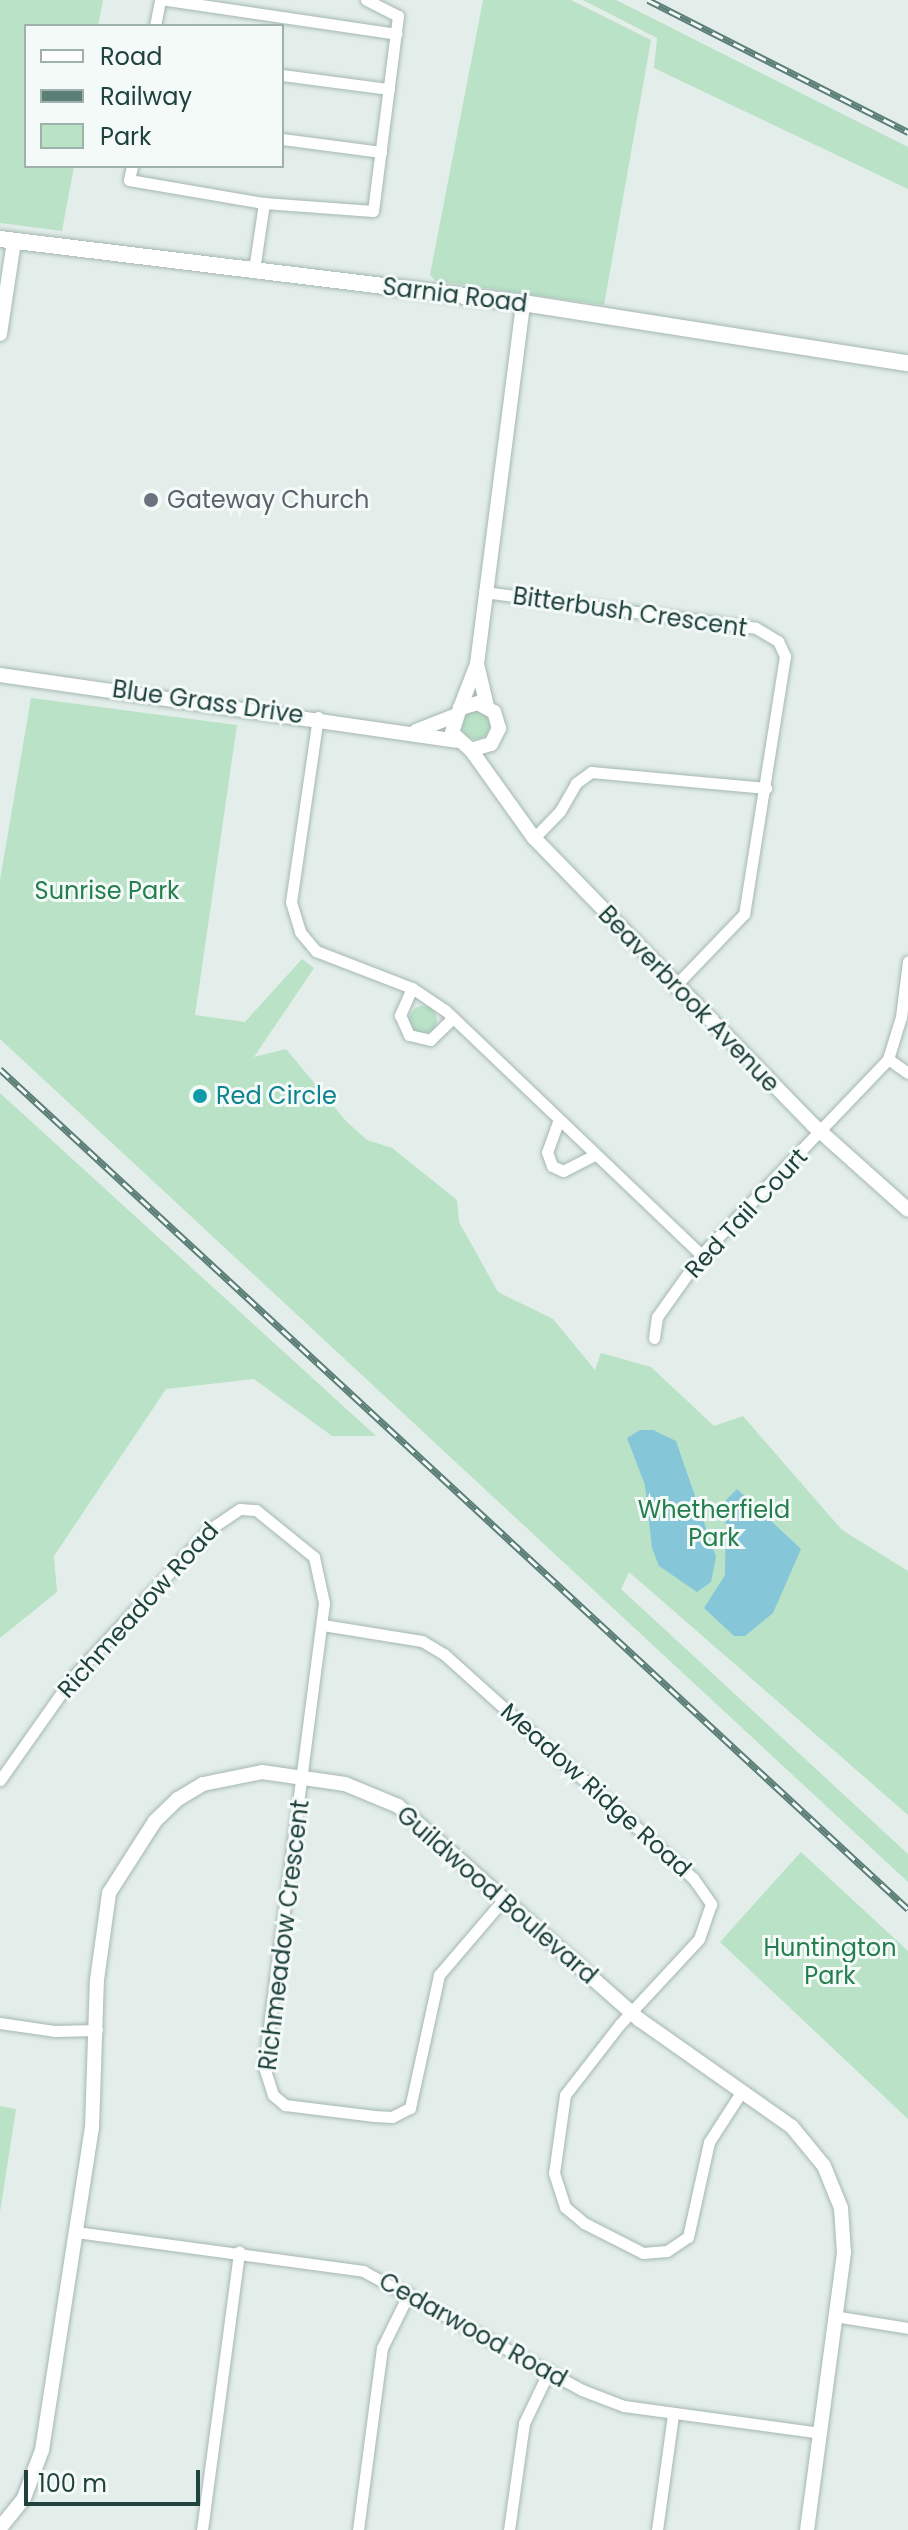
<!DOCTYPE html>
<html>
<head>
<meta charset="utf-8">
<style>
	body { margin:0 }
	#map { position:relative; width:908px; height:2530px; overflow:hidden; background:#e3eeea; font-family:Poppins,sans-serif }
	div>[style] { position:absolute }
	.green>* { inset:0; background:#b9e2c7 }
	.round { border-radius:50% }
	.water>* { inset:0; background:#85c6d9 }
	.roads { filter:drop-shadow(0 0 2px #a5b7b2) drop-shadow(0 0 2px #a5b7b2) }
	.minor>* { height:11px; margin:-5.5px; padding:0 5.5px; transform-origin:5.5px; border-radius:5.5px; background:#fff }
	.tertiary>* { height:14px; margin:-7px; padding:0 7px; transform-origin:7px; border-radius:7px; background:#fff }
	.secondary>* { height:16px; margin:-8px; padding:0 8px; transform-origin:8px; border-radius:8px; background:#fff }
	.rail>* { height:7px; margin-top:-3.5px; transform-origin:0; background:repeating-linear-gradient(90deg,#f4faf8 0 12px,#5b7e77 0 24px); box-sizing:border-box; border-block:2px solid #5b7e77 }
	.dots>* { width:22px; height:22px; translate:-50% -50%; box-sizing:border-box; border:4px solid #f4faf8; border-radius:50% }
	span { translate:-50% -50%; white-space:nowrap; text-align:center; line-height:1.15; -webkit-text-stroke:6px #f4faf8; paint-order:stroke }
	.street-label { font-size:24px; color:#20423c }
	.worship-label { font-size:24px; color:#5b616d }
	.left { translate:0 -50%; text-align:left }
	.park-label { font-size:24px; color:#257e4e }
	.culture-label { font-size:24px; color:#0d838f }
	.legend { position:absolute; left:24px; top:24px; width:260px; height:144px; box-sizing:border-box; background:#f4faf8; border:2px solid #9fb0ad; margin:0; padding:10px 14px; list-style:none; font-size:24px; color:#20423c }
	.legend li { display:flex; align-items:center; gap:16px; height:40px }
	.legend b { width:40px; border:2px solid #9fb0ad }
	.scale { position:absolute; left:24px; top:2470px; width:176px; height:36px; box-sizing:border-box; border:4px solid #20423c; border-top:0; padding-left:10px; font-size:24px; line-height:28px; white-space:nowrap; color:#20423c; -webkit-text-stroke:6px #f4faf8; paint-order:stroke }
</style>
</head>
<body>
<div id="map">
	<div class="green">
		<i style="clip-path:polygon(0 0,103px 0,98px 26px,26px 26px,26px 166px,74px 166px,62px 231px,0 223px)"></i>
		<i style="clip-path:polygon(483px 0,571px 0,651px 40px,604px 305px,436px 281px,430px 275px)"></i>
		<i style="clip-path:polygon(583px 0,616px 0,908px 147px,908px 189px,654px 68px,657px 38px)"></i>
		<i style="clip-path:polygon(31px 698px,237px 725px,195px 1015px,245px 1022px,302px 959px,314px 968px,254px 1057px,286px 1049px,346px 1121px,367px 1140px,392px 1148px,457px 1200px,459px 1222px,498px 1292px,553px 1319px,595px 1370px,601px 1353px,651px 1367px,714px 1426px,743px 1416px,842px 1530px,908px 1571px,908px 1815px,629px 1572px,621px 1589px,908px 1854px,908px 1882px,0 1039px,0 880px)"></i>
		<i class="round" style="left:462px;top:711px;width:28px;height:28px"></i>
		<i class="round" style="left:409px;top:1006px;width:28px;height:28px"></i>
		<i style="clip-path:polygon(0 1093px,376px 1436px,332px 1436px,254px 1379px,166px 1389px,54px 1556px,57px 1592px,0 1638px)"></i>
		<i style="clip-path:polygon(801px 1852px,908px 1951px,908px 2119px,720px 1942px)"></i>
		<i style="clip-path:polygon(0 2106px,16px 2109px,0 2212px)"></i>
	</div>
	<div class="water">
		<i style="clip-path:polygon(640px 1430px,653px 1430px,676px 1441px,716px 1557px,711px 1582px,697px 1592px,659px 1566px,652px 1548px,645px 1485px,627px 1438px)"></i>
		<i style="clip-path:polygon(737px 1489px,801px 1549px,773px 1613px,745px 1636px,734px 1636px,704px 1608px,725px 1575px,726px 1500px)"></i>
	</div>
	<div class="roads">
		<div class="minor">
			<i style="left:167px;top:0;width:232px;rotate:8.4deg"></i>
			<i style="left:155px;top:26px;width:26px;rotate:-79deg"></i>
			<i style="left:282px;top:75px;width:108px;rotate:7.5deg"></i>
			<i style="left:282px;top:139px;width:100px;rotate:7.5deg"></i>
			<i style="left:132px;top:166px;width:14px;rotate:102deg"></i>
			<i style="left:129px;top:180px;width:137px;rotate:9.7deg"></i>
			<i style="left:264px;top:203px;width:109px;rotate:4.2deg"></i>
			<i style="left:373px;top:211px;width:197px;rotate:-82.7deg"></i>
			<i style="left:398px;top:16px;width:36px;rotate:-153deg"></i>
			<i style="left:254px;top:270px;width:68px;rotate:-81.5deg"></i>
			<i style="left:484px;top:592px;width:274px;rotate:7.5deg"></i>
			<i style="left:756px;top:628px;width:26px;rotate:31deg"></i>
			<i style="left:778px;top:641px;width:17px;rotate:65deg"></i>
			<i style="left:785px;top:656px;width:261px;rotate:99deg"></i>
			<i style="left:744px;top:914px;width:101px;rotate:133.8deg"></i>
			<i style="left:318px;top:717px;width:187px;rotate:98.3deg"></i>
			<i style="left:291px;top:902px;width:31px;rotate:73deg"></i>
			<i style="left:300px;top:932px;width:25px;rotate:50deg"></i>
			<i style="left:316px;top:951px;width:103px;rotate:21.1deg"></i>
			<i style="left:412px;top:988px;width:40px;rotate:34deg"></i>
			<i style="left:445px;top:1010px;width:354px;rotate:43.7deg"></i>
			<i style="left:534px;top:838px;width:37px;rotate:-46deg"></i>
			<i style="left:560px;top:811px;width:32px;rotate:-60deg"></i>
			<i style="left:576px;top:783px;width:19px;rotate:-36deg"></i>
			<i style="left:591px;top:772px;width:176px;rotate:5.2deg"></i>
			<i style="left:412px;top:988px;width:30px;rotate:114deg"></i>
			<i style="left:400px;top:1015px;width:22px;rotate:66deg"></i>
			<i style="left:409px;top:1035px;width:22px;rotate:13deg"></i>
			<i style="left:430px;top:1040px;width:32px;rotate:-44deg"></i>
			<i style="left:888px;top:1059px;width:24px;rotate:35deg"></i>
			<i style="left:558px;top:1122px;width:32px;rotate:110deg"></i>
			<i style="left:547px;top:1152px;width:15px;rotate:70deg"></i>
			<i style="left:552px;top:1166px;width:12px;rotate:24deg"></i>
			<i style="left:563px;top:1171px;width:35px;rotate:-27deg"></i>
			<i style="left:654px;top:1338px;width:21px;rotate:-82deg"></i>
			<i style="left:657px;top:1317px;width:76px;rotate:-54.6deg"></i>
			<i style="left:701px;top:1255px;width:271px;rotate:-46.3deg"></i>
			<i style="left:888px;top:1059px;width:44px;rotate:-72.8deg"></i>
			<i style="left:901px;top:1017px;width:56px;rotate:-82.9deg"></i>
			<i style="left:323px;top:1625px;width:100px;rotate:9.2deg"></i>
			<i style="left:422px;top:1641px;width:26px;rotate:31deg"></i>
			<i style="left:444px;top:1654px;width:335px;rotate:42deg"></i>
			<i style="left:693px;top:1878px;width:32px;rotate:55deg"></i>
			<i style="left:711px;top:1904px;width:37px;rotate:109deg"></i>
			<i style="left:699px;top:1939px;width:116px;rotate:132.9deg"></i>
			<i style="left:620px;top:2024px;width:90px;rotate:127.8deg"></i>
			<i style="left:565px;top:2095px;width:79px;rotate:98deg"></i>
			<i style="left:554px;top:2173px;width:36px;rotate:72deg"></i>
			<i style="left:565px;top:2207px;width:25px;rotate:40deg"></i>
			<i style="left:584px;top:2223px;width:66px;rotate:27deg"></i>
			<i style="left:643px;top:2253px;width:24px;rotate:-5deg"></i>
			<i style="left:667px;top:2251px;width:25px;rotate:-34deg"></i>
			<i style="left:688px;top:2237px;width:97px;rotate:-77.5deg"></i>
			<i style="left:709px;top:2142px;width:61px;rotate:-57.1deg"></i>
			<i style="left:0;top:1780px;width:125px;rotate:-54.8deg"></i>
			<i style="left:72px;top:1678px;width:203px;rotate:-47.2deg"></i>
			<i style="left:210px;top:1529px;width:36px;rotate:-34deg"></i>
			<i style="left:240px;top:1509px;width:16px;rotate:4deg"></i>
			<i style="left:256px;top:1510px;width:75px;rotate:39deg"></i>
			<i style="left:314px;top:1557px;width:47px;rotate:77.7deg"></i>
			<i style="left:324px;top:1603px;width:468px;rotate:97.4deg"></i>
			<i style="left:264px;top:2067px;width:29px;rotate:72deg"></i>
			<i style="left:273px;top:2095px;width:16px;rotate:40deg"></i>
			<i style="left:285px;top:2105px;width:90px;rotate:7deg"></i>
			<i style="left:374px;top:2116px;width:18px;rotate:3deg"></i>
			<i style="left:392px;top:2117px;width:20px;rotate:-27deg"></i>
			<i style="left:410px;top:2108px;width:136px;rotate:-77.7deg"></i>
			<i style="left:439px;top:1975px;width:99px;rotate:-49.5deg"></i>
			<i style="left:0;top:2023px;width:56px;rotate:8.3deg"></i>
			<i style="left:55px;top:2031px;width:42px;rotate:-1.4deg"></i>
			<i style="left:76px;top:2232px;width:290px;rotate:7.7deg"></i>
			<i style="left:363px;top:2271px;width:249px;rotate:28.5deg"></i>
			<i style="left:582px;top:2390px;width:45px;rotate:20.9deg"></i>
			<i style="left:624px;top:2406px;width:198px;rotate:7.8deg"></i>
			<i style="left:834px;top:2316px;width:75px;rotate:9.2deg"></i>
			<i style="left:202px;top:2530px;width:281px;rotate:-82.4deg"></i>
			<i style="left:358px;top:2530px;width:184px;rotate:-82.5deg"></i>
			<i style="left:382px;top:2348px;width:61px;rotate:-63.9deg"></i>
			<i style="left:509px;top:2530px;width:108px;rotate:-82deg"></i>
			<i style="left:524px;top:2423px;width:58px;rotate:-64.3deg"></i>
			<i style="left:657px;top:2530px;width:116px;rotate:-82.1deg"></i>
		</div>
		<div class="tertiary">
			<i style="left:0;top:334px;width:94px;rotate:-81.4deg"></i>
			<i style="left:477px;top:664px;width:43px;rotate:76.6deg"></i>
			<i style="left:0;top:675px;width:461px;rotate:8.2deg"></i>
			<i style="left:460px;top:708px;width:47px;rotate:-68.9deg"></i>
			<i style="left:477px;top:664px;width:364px;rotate:-82.7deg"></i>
			<i style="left:416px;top:731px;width:41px;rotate:-21.5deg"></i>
			<i style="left:471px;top:750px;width:21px;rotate:-17deg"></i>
			<i style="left:491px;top:744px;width:18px;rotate:-63deg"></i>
			<i style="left:499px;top:728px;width:17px;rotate:-107deg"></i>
			<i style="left:494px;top:712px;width:18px;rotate:-151deg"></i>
			<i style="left:478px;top:703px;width:19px;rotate:164deg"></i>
			<i style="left:460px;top:708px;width:26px;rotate:108deg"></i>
			<i style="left:452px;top:733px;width:25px;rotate:42deg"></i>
			<i style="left:471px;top:750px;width:108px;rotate:54.4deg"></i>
			<i style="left:534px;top:838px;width:400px;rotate:45.8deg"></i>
			<i style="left:813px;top:1125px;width:127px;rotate:41.8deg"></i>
			<i style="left:0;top:2528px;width:38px;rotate:-51deg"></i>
			<i style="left:24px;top:2498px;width:51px;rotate:-69.4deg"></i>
			<i style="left:42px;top:2450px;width:326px;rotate:-81.2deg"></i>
			<i style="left:92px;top:2128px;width:148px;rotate:-88.1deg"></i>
			<i style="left:97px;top:1980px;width:88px;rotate:-82.1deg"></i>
			<i style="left:109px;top:1893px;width:85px;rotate:-57.4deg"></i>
			<i style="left:155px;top:1821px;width:32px;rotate:-44deg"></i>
			<i style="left:178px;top:1799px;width:29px;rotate:-31deg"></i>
			<i style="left:203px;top:1784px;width:60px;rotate:-11.5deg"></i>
			<i style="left:262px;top:1772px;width:84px;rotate:8.2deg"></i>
			<i style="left:345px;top:1784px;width:57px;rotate:22.5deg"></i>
			<i style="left:398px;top:1806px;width:323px;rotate:41.5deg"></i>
			<i style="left:640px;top:2020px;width:186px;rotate:35.1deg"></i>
			<i style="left:792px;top:2127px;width:50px;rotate:50.6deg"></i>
			<i style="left:824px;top:2166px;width:45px;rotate:68deg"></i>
			<i style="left:841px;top:2208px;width:45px;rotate:86.2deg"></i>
			<i style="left:844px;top:2253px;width:279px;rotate:97.6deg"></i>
		</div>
		<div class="secondary">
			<i style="left:0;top:239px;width:527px;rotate:6.98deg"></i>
			<i style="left:523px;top:303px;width:390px;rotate:8.9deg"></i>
		</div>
	</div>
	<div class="rail">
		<i style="left:648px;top:0;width:292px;rotate:26.9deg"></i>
		<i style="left:0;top:1069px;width:1237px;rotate:42.77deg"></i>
	</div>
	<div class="dots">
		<i style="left:151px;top:500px;background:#6b7280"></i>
		<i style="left:200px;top:1096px;background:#0f9aa8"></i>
	</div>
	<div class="street-label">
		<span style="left:455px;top:295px;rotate:7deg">Sarnia Road</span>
		<span style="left:630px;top:612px;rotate:8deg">Bitterbush Crescent</span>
		<span style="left:208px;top:702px;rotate:8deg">Blue Grass Drive</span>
		<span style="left:689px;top:999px;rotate:46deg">Beaverbrook Avenue</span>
		<span style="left:746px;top:1213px;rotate:-47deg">Red Tail Court</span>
		<span style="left:138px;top:1610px;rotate:-48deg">Richmeadow Road</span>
		<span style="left:596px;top:1790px;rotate:42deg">Meadow Ridge Road</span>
		<span style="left:497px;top:1895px;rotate:41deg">Guildwood Boulevard</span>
		<span style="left:284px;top:1935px;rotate:-83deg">Richmeadow Crescent</span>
		<span style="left:473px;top:2330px;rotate:29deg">Cedarwood Road</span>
	</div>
	<div class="worship-label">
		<span class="left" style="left:167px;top:500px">Gateway Church</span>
	</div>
	<div class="park-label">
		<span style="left:107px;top:891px">Sunrise Park</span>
		<span style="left:714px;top:1524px">Whetherfield<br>Park</span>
		<span style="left:830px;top:1962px">Huntington<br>Park</span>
	</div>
	<div class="culture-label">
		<span class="left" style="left:216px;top:1096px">Red Circle</span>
	</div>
	<ul class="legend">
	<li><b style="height:10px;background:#fff"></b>Road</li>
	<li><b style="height:10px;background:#5b7e77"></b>Railway</li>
	<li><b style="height:22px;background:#b9e2c7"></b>Park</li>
	</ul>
	<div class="scale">100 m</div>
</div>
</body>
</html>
